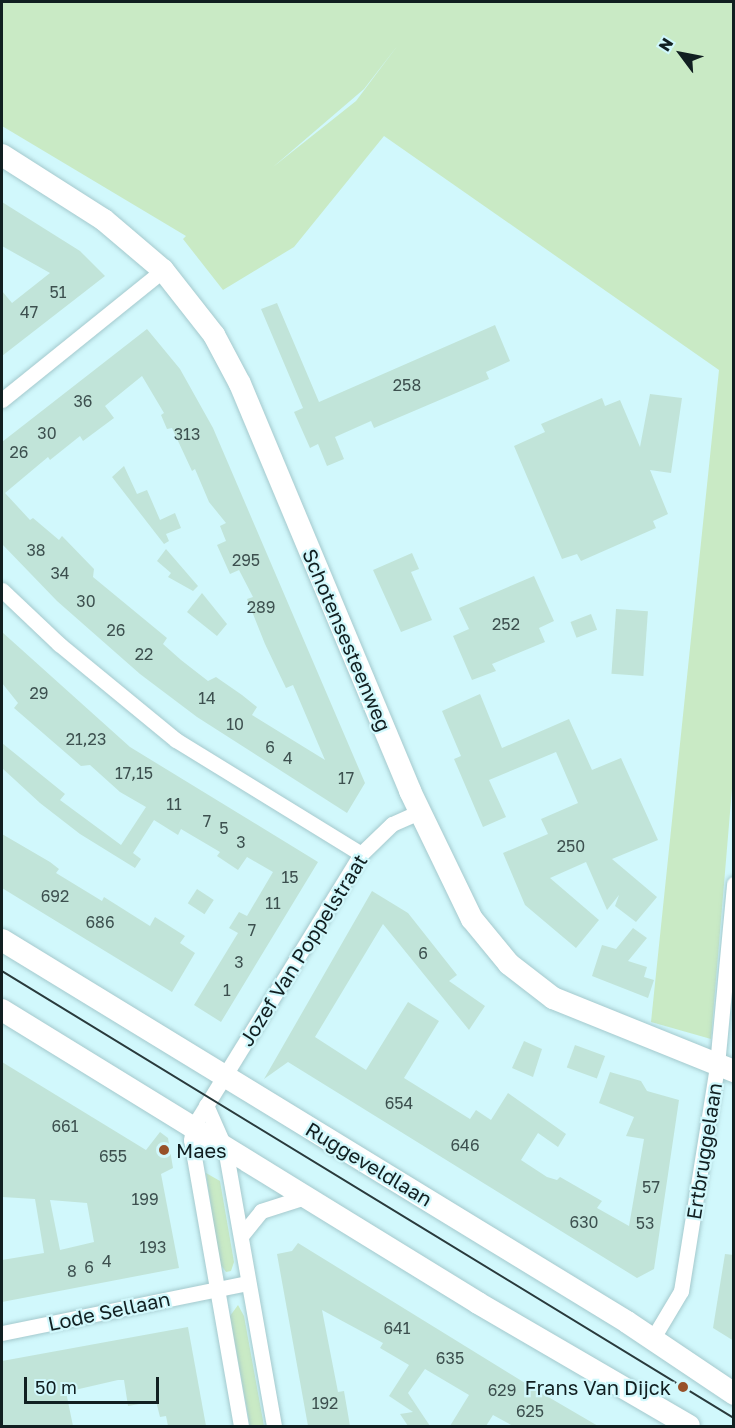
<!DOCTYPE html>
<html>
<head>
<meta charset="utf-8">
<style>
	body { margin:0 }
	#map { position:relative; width:735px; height:1428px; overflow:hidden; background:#d1f8fc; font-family:"Golos Text",sans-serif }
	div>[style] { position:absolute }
	.green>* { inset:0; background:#c9eac5 }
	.building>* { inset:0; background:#c1e4d9; transform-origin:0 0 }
	.roads { filter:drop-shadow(0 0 2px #a4c9cd) drop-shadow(0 0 2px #a4c9cd) }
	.street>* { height:15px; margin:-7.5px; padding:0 7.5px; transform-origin:7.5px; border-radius:7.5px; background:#fff }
	.secondary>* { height:22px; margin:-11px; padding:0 11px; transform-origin:11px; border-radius:11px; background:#fff }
	.tram>* { height:1.5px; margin:-0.75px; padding:0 0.75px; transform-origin:0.75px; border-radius:0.75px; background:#293a3c }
	.dots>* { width:16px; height:16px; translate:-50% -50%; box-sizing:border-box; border:3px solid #d1f8fc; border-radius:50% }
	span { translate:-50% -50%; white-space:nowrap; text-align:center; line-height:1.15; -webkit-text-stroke:4.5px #d1f8fc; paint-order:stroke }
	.number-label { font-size:16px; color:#3d504f }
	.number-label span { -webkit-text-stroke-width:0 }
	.street-label { font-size:20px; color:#111f21 }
	.poi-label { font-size:20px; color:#111f21 }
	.left { translate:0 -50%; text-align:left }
	.right { translate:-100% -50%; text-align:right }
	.frame { position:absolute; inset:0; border:3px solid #111f21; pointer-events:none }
	.north { position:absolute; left:651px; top:24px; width:60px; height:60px; -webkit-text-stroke:4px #d1f8fc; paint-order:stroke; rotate:302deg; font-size:16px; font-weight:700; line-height:24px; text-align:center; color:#111f21 }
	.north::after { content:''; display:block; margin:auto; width:21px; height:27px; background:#111f21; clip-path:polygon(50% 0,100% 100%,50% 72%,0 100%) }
	.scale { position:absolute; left:24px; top:1377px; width:135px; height:27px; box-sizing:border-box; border:3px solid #111f21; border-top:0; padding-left:8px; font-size:18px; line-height:21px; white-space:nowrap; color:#111f21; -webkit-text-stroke:4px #d1f8fc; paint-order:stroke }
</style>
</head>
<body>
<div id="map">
	<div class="green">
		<i style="clip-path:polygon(evenodd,2px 2px,733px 2px,734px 765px,711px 1039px,651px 1022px,719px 370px,384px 136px,294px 247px,223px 290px,183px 239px,186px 236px,2px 126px,2px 2px,398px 45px,356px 101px,273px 167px,364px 89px,398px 45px)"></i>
		<i style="clip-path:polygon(206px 1173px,220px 1181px,234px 1262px,231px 1271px,226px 1272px,220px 1264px)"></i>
		<i style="clip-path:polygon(238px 1305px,244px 1316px,264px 1426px,250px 1426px,230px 1316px)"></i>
	</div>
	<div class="building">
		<i style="clip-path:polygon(2px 202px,80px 251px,105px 276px,2px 356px,2px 291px,12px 303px,50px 273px,2px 246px)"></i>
		<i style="clip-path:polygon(277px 303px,319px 402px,495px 325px,510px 361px,486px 372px,489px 379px,374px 428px,371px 421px,335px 437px,344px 459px,327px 466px,318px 444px,310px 448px,294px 412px,303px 408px,261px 309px)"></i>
		<i style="clip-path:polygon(evenodd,147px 329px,180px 369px,213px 428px,365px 783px,347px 813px,197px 717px,140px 674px,57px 601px,2px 544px,2px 442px,147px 329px,142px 376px,164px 413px,161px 415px,167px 429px,172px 428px,192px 471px,195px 469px,209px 502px,226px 523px,220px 526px,226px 541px,217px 545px,230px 574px,239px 570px,253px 597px,247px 599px,265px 644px,286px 688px,293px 685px,325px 760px,252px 715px,257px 707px,242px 695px,216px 677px,208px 681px,181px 660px,163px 644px,167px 638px,93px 577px,94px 569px,62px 536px,59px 540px,33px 518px,30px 520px,5px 493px,48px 457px,50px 460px,80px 436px,83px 441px,114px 418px,105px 406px,142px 376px)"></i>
		<i style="clip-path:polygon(650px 394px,682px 398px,671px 473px,650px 470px,668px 514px,653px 521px,656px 528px,581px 561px,577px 554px,562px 559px,514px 446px,545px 432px,541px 424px,602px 398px,605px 406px,620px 400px,640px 447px)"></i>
		<i style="clip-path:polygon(124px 466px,137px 494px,147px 490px,160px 520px,175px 513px,181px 528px,166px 534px,169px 541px,164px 544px,112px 477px)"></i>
		<i style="clip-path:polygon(166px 549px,198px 586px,193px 591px,168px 577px,171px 573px,157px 561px)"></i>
		<i style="clip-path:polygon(412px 553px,419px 569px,411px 572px,432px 620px,401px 632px,373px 570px)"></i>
		<i style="clip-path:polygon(534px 576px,554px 621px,539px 628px,545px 642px,492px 664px,496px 671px,472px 680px,453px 636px,469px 629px,459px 608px)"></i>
		<i style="clip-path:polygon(202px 593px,227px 624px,217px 636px,187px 612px)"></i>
		<i style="left:616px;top:609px;width:32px;height:65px;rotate:4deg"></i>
		<i style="left:591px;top:614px;width:17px;height:22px;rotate:69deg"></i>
		<i style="clip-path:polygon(2px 632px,130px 747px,318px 862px,221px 1022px,194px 1005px,238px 933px,229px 928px,239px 912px,247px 916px,273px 872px,247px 857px,238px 870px,217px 856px,220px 852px,181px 829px,178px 835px,154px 820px,133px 853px,141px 859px,135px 868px,80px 834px,40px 803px,2px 768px,2px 743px,65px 794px,60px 800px,121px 845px,146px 807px,120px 792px,90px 765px,81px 766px,14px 708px,18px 703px,2px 683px)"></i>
		<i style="clip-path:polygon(480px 694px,502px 748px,569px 719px,592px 770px,621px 758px,658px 840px,612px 859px,657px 897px,636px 922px,615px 906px,619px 895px,607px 910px,586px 862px,550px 878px,599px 920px,576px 948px,525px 905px,503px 853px,548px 834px,541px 819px,578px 803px,556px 752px,489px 780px,506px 817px,483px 827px,454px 759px,461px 756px,442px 711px)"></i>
		<i style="clip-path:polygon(2px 834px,50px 862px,59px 869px,56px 873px,102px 901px,104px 897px,150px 926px,155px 917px,185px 936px,180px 943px,195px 953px,172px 992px,2px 888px)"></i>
		<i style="left:197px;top:889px;width:20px;height:17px;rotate:33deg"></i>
		<i style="clip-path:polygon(372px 891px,408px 913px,457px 975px,449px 981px,485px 1006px,469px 1030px,383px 924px,315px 1037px,366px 1070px,408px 1002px,439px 1021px,404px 1078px,470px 1119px,476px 1110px,491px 1120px,508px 1093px,566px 1134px,558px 1147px,538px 1133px,521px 1160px,547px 1177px,557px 1180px,560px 1177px,602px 1201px,597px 1208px,629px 1226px,644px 1139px,626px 1136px,634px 1117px,599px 1103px,610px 1072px,641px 1081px,647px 1091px,679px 1100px,654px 1269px,637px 1278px,288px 1062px,264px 1079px)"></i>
		<i style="clip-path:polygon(633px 928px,647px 938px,628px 961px,647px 967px,644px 977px,654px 980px,648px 998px,592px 976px,602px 945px,616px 949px)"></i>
		<i style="clip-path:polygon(524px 1041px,542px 1049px,533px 1077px,512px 1068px)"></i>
		<i style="left:575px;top:1045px;width:32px;height:24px;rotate:20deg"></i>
		<i style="clip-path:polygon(evenodd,2px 1062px,146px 1150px,160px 1132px,168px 1138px,173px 1168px,161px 1174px,179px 1268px,2px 1302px,2px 1260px,44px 1253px,35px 1199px,2px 1197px,2px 1062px,50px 1200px,87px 1203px,94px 1242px,60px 1250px,50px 1200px)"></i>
		<i style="clip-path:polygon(298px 1243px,533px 1388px,598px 1426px,513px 1426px,493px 1415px,486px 1426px,450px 1426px,469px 1395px,425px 1369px,408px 1393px,430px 1426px,408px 1426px,400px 1414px,413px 1412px,389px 1396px,409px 1365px,380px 1348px,383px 1343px,322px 1310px,338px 1392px,344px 1391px,350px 1426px,308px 1426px,277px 1254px,292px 1251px)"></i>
		<i style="clip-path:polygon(725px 1254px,734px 1255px,734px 1341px,713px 1328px)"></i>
		<i style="clip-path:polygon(188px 1327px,206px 1426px,168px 1426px,166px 1416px,160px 1417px,156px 1401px,128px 1406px,124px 1380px,118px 1380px,66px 1392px,73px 1426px,2px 1426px,2px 1361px)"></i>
	</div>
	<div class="roads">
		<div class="street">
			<i style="left:2px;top:400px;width:207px;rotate:-38.9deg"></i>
			<i style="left:2px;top:590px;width:79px;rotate:43.5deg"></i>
			<i style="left:59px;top:644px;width:151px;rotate:39.4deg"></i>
			<i style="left:176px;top:740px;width:217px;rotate:31.6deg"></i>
			<i style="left:206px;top:1105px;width:47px;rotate:66.2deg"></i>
			<i style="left:225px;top:1148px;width:282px;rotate:80deg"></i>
			<i style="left:241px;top:1236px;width:32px;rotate:-51deg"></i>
			<i style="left:261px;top:1211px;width:46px;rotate:-17.7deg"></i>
			<i style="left:2px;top:1333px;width:251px;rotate:-11.5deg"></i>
			<i style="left:653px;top:1338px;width:55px;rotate:-59.2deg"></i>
			<i style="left:681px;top:1291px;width:229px;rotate:-80.9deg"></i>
			<i style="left:717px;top:1065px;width:182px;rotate:-84.6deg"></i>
			<i style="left:241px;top:1426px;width:290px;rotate:-99.9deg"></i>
			<i style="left:191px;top:1140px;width:13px;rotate:-81deg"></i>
			<i style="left:193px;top:1127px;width:321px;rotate:-58.4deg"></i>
			<i style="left:361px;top:854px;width:43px;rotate:-44.1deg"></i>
			<i style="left:392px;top:824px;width:30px;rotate:-24deg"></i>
		</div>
		<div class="secondary">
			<i style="left:2px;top:155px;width:121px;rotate:32.5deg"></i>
			<i style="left:104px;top:220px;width:77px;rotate:40.3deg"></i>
			<i style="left:163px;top:270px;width:83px;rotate:51.9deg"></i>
			<i style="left:214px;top:335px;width:55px;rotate:62deg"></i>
			<i style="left:240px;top:384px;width:441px;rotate:67.3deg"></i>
			<i style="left:410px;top:791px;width:142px;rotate:64.2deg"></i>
			<i style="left:472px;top:919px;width:58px;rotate:50.6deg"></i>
			<i style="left:509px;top:964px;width:56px;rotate:37.7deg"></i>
			<i style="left:553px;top:998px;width:195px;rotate:22deg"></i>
			<i style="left:2px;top:940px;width:732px;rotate:31.43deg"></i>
			<i style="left:627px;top:1322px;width:129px;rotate:33.9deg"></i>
			<i style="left:2px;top:1010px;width:559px;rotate:31.61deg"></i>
			<i style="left:478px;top:1303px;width:244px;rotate:30.2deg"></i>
		</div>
	</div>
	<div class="tram">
		<i style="left:2px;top:971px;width:858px;rotate:31.41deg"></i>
	</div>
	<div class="dots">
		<i style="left:164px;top:1150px;background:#975129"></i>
		<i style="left:683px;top:1387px;background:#975129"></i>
	</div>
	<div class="number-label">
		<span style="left:58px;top:292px">51</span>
		<span style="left:29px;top:312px">47</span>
		<span style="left:407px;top:385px">258</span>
		<span style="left:83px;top:401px">36</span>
		<span style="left:47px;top:433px">30</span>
		<span style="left:187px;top:434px">313</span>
		<span style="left:19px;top:452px">26</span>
		<span style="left:36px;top:550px">38</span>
		<span style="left:246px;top:560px">295</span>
		<span style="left:60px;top:573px">34</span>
		<span style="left:86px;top:601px">30</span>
		<span style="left:261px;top:607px">289</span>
		<span style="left:506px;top:624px">252</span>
		<span style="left:116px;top:630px">26</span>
		<span style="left:144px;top:654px">22</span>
		<span style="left:39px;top:693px">29</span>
		<span style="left:207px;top:698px">14</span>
		<span style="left:235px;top:724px">10</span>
		<span style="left:86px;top:739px">21,23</span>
		<span style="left:270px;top:747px">6</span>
		<span style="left:288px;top:758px">4</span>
		<span style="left:134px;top:773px">17,15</span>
		<span style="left:346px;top:778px">17</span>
		<span style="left:174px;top:804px">11</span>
		<span style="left:207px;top:821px">7</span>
		<span style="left:224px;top:828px">5</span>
		<span style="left:241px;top:842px">3</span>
		<span style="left:571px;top:846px">250</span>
		<span style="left:290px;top:877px">15</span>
		<span style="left:55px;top:896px">692</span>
		<span style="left:273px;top:903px">11</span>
		<span style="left:100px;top:922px">686</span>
		<span style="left:252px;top:930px">7</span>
		<span style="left:423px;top:953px">6</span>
		<span style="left:239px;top:962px">3</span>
		<span style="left:227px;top:990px">1</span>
		<span style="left:399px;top:1103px">654</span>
		<span style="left:65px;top:1126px">661</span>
		<span style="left:465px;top:1145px">646</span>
		<span style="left:113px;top:1156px">655</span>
		<span style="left:651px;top:1187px">57</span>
		<span style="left:145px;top:1199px">199</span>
		<span style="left:584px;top:1222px">630</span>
		<span style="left:645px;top:1223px">53</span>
		<span style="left:153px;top:1247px">193</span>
		<span style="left:107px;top:1261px">4</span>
		<span style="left:89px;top:1267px">6</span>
		<span style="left:72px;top:1271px">8</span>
		<span style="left:397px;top:1328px">641</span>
		<span style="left:450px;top:1358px">635</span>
		<span style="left:502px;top:1390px">629</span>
		<span style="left:325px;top:1403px">192</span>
		<span style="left:530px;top:1411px">625</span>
	</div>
	<div class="street-label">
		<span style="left:347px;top:640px;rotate:67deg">Schotensesteenweg</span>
		<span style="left:303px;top:950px;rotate:-58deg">Jozef Van Poppelstraat</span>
		<span style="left:704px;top:1151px;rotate:-81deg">Ertbruggelaan</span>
		<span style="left:369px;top:1164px;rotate:31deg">Ruggeveldlaan</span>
		<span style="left:109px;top:1311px;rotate:-12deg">Lode Sellaan</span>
	</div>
	<div class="poi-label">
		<span class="left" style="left:176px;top:1150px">Maes</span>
		<span class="right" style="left:671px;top:1387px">Frans Van Dijck</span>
	</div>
	<div class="frame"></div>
	<div class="north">N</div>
	<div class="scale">50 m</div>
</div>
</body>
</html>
